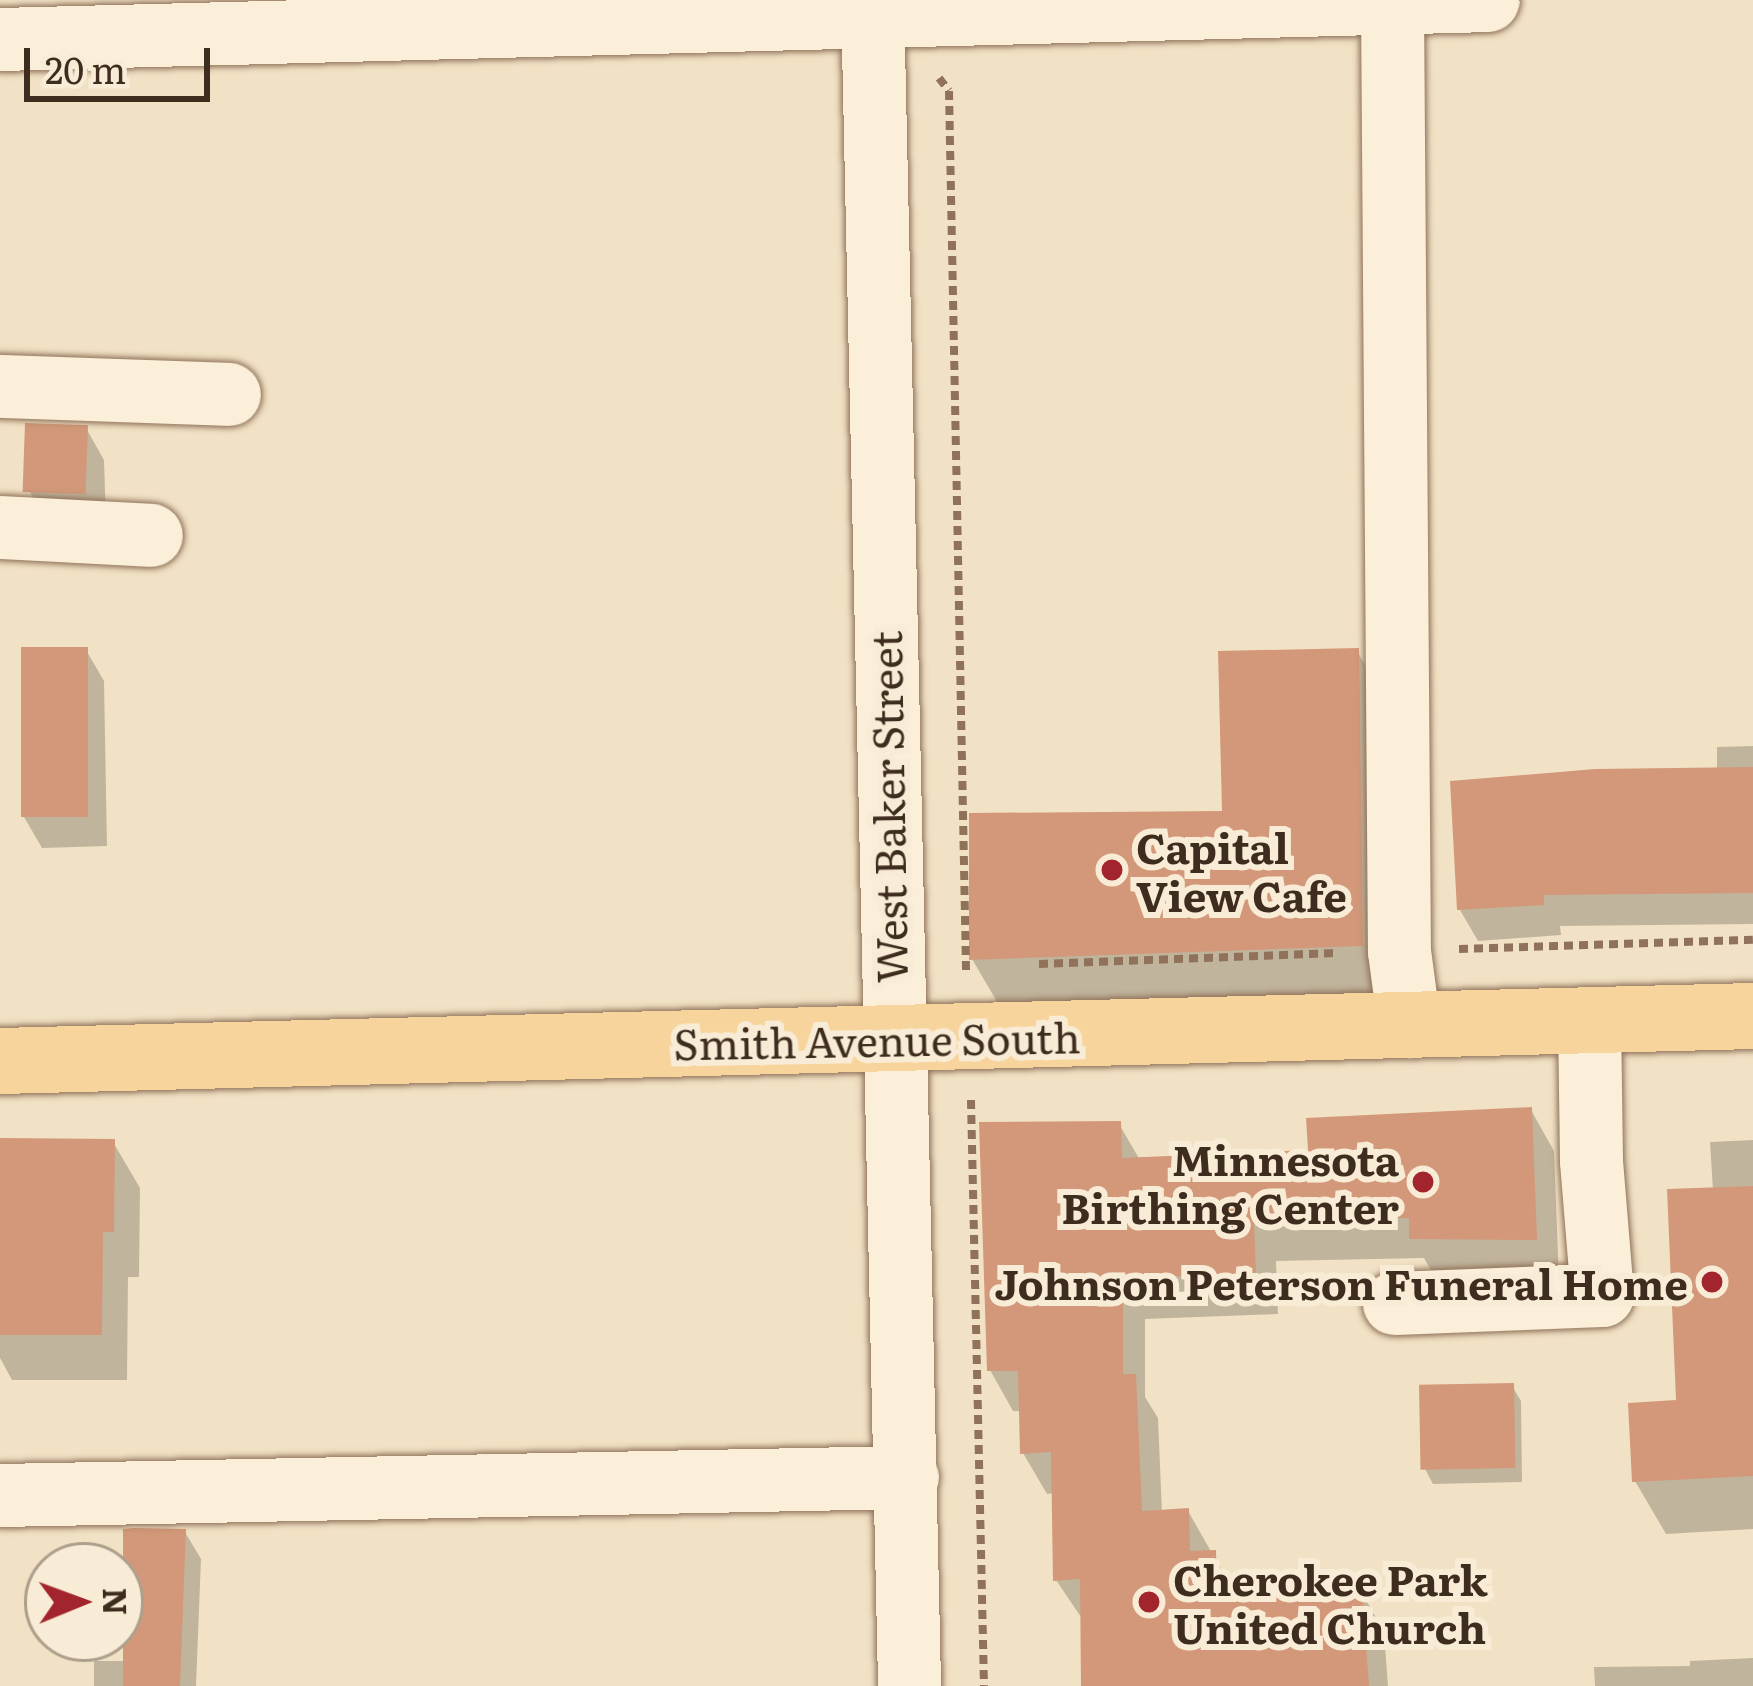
<!DOCTYPE html>
<html>
<head>
<meta charset="utf-8">
<style>
	body { margin:0 }
	#map { position:relative; width:1753px; height:1686px; overflow:hidden; background:#f2e2c5; font-family:Literata,serif }
	div>[style] { position:absolute }
	.shadow>* { inset:0; background:#0003 }
	.building>* { inset:0; background:#d29879; transform-origin:0 0 }
	.path>* { height:8px; margin-top:-4px; transform-origin:0; background:repeating-linear-gradient(90deg,#8f7259 0 9px,transparent 0 15px) }
	.roads { filter:drop-shadow(0 0 3px #8f7259) drop-shadow(0 0 3px #8f7259) }
	.minor>* { height:63px; margin:-31.5px; padding:0 31.5px; transform-origin:31.5px; border-radius:31.5px; background:#fbefda }
	.major>* { height:66px; margin:-33px; padding:0 33px; transform-origin:33px; border-radius:33px; background:#f7d49b }
	.dots>* { width:33px; height:33px; translate:-50% -50%; box-sizing:border-box; border:6px solid #f8ecd6; border-radius:50% }
	span { translate:-50% -50%; white-space:nowrap; text-align:center; line-height:1.15; -webkit-text-stroke:12px #f8ecd6; paint-order:stroke }
	.street-label { font-size:42px; color:#3e2c1e }
	.poi-label { font-size:42px; color:#3e2c1e; font-weight:700 }
	.left { translate:0 -50%; text-align:left }
	.right { translate:-100% -50%; text-align:right }
	.north { position:absolute; left:24px; top:1542px; width:120px; height:120px; box-sizing:border-box; background:#f8ecd6; border:3px solid #ae9f8c; border-radius:50%; rotate:89deg; font-size:33px; font-weight:700; line-height:48px; text-align:center; color:#3e2c1e }
	.north::after { content:''; display:block; margin:auto; width:42px; height:54px; background:#a2252d; clip-path:polygon(50% 0,100% 100%,50% 72%,0 100%) }
	.scale { position:absolute; left:24px; top:48px; width:186px; height:54px; box-sizing:border-box; border:6px solid #3e2c1e; border-top:0; padding-left:15px; font-size:36px; line-height:42px; white-space:nowrap; color:#3e2c1e; -webkit-text-stroke:9px #f8ecd6; paint-order:stroke }
</style>
</head>
<body>
<div id="map">
	<div class="shadow">
		<i style="clip-path:polygon(86px 428px,104px 460px,106px 524px,48px 523px,30px 492px)"></i>
		<i style="clip-path:polygon(86px 650px,104px 681px,107px 846px,42px 848px,24px 817px)"></i>
		<i style="clip-path:polygon(1357px 651px,1391px 709px,1395px 1003px,1006px 1017px,972px 959px,1225px 814px)"></i>
		<i style="clip-path:polygon(1753px 746px,1753px 924px,1560px 926px,1561px 935px,1478px 941px,1460px 910px,1717px 771px,1717px 747px)"></i>
		<i style="clip-path:polygon(1531px 1110px,1554px 1151px,1559px 1280px,1436px 1279px,1424px 1258px,1276px 1261px,1278px 1314px,1145px 1319px,1145px 1397px,1158px 1418px,1162px 1513px,1188px 1511px,1238px 1599px,1361px 1591px,1384px 1632px,1388px 1686px,1084px 1686px,1083px 1620px,1056px 1580px,1054px 1493px,1047px 1494px,1023px 1453px,1022px 1411px,1013px 1411px,990px 1370px,1119px 1124px,1140px 1160px,1311px 1153px)"></i>
		<i style="clip-path:polygon(1753px 1140px,1753px 1529px,1666px 1534px,1635px 1481px,1679px 1403px,1713px 1191px,1710px 1142px)"></i>
		<i style="clip-path:polygon(0 1141px,113px 1142px,140px 1188px,139px 1277px,128px 1277px,127px 1380px,12px 1380px,0 1358px)"></i>
		<i style="clip-path:polygon(1512px 1386px,1521px 1401px,1522px 1482px,1433px 1484px,1425px 1469px)"></i>
		<i style="clip-path:polygon(185px 1532px,201px 1559px,196px 1686px,94px 1686px,94px 1661px,126px 1661px)"></i>
		<i style="clip-path:polygon(1753px 1658px,1753px 1686px,1595px 1686px,1594px 1667px,1690px 1666px,1690px 1661px)"></i>
	</div>
	<div class="building">
		<i style="left:25px;top:423px;width:63px;height:69px;rotate:2deg"></i>
		<i style="left:21px;top:647px;width:67px;height:170px"></i>
		<i style="clip-path:polygon(1359px 648px,1363px 946px,969px 960px,969px 813px,1222px 811px,1218px 651px)"></i>
		<i style="clip-path:polygon(1753px 767px,1753px 893px,1544px 895px,1544px 905px,1457px 910px,1450px 781px,1595px 769px)"></i>
		<i style="clip-path:polygon(1532px 1107px,1537px 1240px,1409px 1239px,1409px 1218px,1254px 1220px,1256px 1274px,1123px 1278px,1123px 1374px,1136px 1374px,1142px 1511px,1189px 1508px,1190px 1551px,1216px 1550px,1217px 1597px,1362px 1588px,1369px 1686px,1081px 1686px,1080px 1579px,1053px 1581px,1051px 1452px,1020px 1454px,1018px 1371px,987px 1371px,979px 1122px,1121px 1121px,1122px 1158px,1308px 1150px,1306px 1118px)"></i>
		<i style="clip-path:polygon(0 1138px,115px 1139px,114px 1232px,103px 1232px,102px 1335px,0 1335px)"></i>
		<i style="clip-path:polygon(1753px 1186px,1753px 1476px,1632px 1482px,1628px 1403px,1676px 1400px,1667px 1189px)"></i>
		<i style="left:1514px;top:1383px;width:85px;height:95px;rotate:89deg"></i>
		<i style="clip-path:polygon(133px 1528px,186px 1529px,180px 1686px,123px 1686px,123px 1529px)"></i>
	</div>
	<div class="path">
		<i style="left:939px;top:78px;width:16px;rotate:52deg"></i>
		<i style="left:949px;top:91px;width:880px;rotate:88.89deg"></i>
		<i style="left:1459px;top:949px;width:294px;rotate:-1.8deg"></i>
		<i style="left:1039px;top:964px;width:297px;rotate:-2.1deg"></i>
		<i style="left:971px;top:1100px;width:586px;rotate:88.73deg"></i>
	</div>
	<div class="roads">
		<div class="minor">
			<i style="left:872px;top:0;width:1686px;rotate:88.74deg"></i>
			<i style="left:1392px;top:3px;width:948px;rotate:89.58deg"></i>
			<i style="left:1399px;top:951px;width:76px;rotate:82.4deg"></i>
			<i style="left:0;top:39px;width:1488px;rotate:-1.5deg"></i>
			<i style="left:0;top:386px;width:229px;rotate:2deg"></i>
			<i style="left:0;top:527px;width:151px;rotate:3deg"></i>
			<i style="left:1394px;top:1303px;width:208px;rotate:-2.2deg"></i>
			<i style="left:1602px;top:1295px;width:135px;rotate:-94.7deg"></i>
			<i style="left:1591px;top:1160px;width:137px;rotate:-90.8deg"></i>
			<i style="left:0;top:1495px;width:907px;rotate:-1.14deg"></i>
		</div>
		<div class="major">
			<i style="left:0;top:1061px;width:1754px;rotate:-1.47deg"></i>
		</div>
	</div>
	<div class="dots">
		<i style="left:1112px;top:870px;background:#a2252d"></i>
		<i style="left:1423px;top:1182px;background:#a2252d"></i>
		<i style="left:1712px;top:1282px;background:#a2252d"></i>
		<i style="left:1149px;top:1602px;background:#a2252d"></i>
	</div>
	<div class="street-label">
		<span style="left:887px;top:807px;rotate:-91deg">West Baker Street</span>
		<span style="left:877px;top:1039px;rotate:-1deg">Smith Avenue South</span>
	</div>
	<div class="poi-label">
		<span class="left" style="left:1136px;top:870px">Capital<br>View Cafe</span>
		<span class="right" style="left:1399px;top:1182px">Minnesota<br>Birthing Center</span>
		<span class="right" style="left:1688px;top:1282px">Johnson Peterson Funeral Home</span>
		<span class="left" style="left:1173px;top:1602px">Cherokee Park<br>United Church</span>
	</div>
	<div class="north">N</div>
	<div class="scale">20 m</div>
</div>
</body>
</html>
